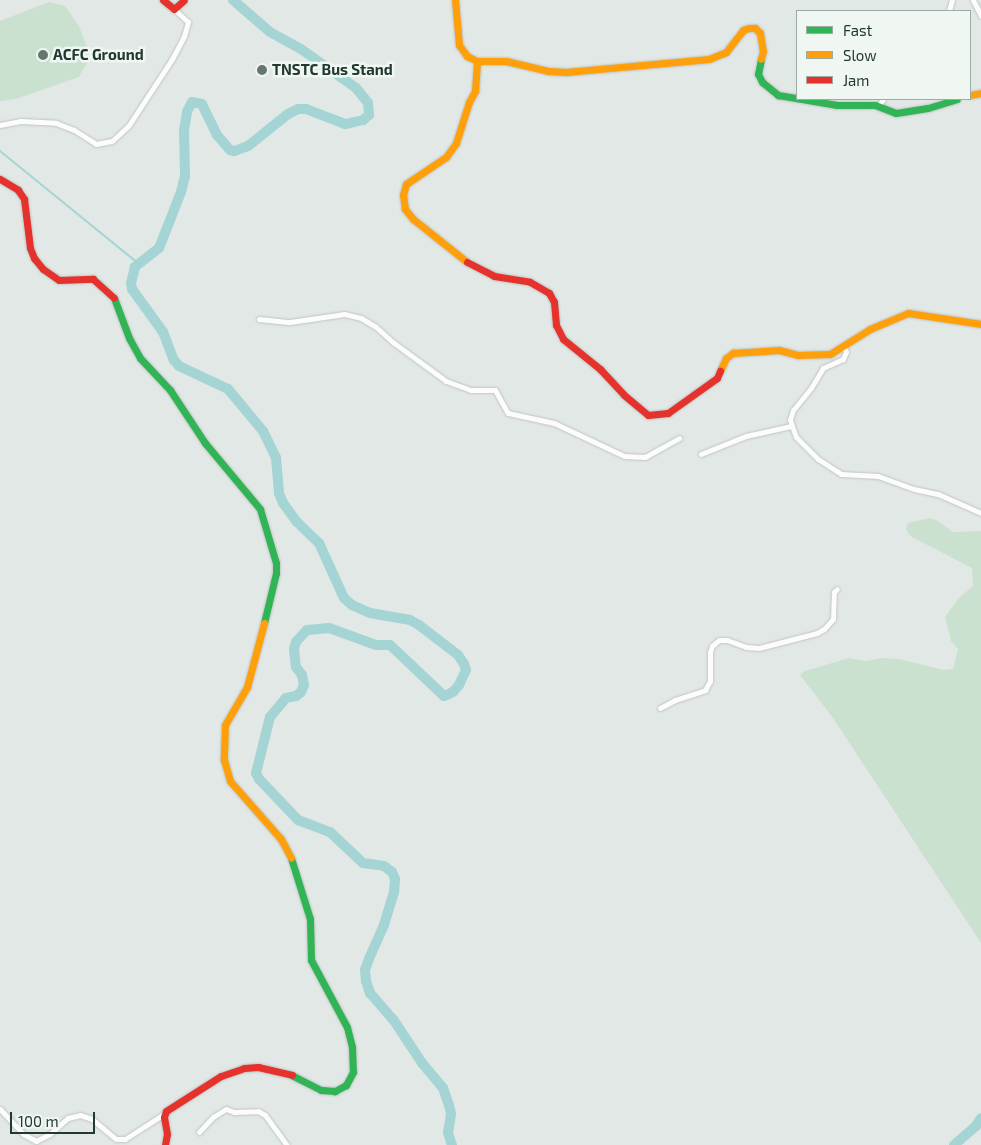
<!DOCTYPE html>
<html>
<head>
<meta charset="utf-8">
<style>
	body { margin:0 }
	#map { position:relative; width:981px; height:1145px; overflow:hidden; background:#e2e8e5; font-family:"Exo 2",sans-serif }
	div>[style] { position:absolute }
	.green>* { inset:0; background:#cbe1d0 }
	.stream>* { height:2px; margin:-1px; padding:0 1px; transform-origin:1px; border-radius:1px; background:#a4d4d4 }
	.river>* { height:10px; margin:-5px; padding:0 5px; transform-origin:5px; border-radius:5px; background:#a4d4d4 }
	.roads { filter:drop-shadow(0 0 1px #bfc5c2) drop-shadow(0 0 1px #bfc5c2) }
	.street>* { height:5px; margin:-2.5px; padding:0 2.5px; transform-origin:2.5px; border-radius:2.5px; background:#fbfcfb }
	.fast>* { height:7px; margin:-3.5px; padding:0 3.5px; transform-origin:3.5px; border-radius:3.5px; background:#30b455 }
	.slow>* { height:7px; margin:-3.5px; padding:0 3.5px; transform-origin:3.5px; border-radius:3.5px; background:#ff9f0a }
	.jam>* { height:7px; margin:-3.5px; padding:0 3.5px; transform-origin:3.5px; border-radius:3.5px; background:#e5322d }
	.dots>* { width:14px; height:14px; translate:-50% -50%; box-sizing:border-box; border:2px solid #f0f7f3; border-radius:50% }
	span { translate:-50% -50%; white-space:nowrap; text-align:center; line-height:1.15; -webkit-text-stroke:5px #f0f7f3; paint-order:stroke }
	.poi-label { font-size:15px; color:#213a30; font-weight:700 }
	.left { translate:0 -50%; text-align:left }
	.legend { position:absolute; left:796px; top:10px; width:175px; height:90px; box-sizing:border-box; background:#f0f7f3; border:1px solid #9daba5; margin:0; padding:6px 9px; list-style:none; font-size:15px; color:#213a30 }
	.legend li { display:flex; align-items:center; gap:10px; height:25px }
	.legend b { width:25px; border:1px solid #9daba5 }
	.scale { position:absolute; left:10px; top:1112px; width:85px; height:22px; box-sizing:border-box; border:2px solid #213a30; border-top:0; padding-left:6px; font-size:15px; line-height:18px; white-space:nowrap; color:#213a30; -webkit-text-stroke:4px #f0f7f3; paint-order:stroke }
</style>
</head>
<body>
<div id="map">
	<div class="green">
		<i style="clip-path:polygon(49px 2px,65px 6px,79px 26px,87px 47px,87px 63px,79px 77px,16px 99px,0 101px,0 21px)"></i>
		<i style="clip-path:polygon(929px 518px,936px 520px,953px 532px,981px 531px,981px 943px,833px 718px,800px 675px,805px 671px,849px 658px,866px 661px,881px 658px,899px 659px,944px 670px,953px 669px,958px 649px,951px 641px,945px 617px,958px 599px,973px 586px,972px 568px,910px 536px,906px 529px,908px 523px)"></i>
	</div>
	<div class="stream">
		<i style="left:0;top:151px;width:179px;rotate:39.1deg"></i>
	</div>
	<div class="river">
		<i style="left:233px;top:0;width:49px;rotate:40.9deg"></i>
		<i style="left:270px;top:32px;width:35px;rotate:29deg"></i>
		<i style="left:301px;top:49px;width:67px;rotate:35.3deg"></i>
		<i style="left:356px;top:88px;width:19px;rotate:51deg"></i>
		<i style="left:368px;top:103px;width:12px;rotate:85deg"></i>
		<i style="left:369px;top:115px;width:8px;rotate:140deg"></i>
		<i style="left:363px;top:120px;width:18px;rotate:167deg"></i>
		<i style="left:345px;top:124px;width:42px;rotate:-159deg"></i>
		<i style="left:306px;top:109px;width:8px;rotate:180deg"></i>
		<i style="left:298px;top:109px;width:11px;rotate:153deg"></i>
		<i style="left:288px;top:114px;width:51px;rotate:141.3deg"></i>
		<i style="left:248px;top:146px;width:15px;rotate:160deg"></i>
		<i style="left:234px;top:151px;width:4px;rotate:-166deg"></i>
		<i style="left:230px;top:150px;width:20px;rotate:-131deg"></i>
		<i style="left:217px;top:135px;width:34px;rotate:-116deg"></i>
		<i style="left:202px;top:104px;width:10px;rotate:-169deg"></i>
		<i style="left:192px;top:102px;width:11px;rotate:117deg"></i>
		<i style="left:187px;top:112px;width:19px;rotate:99deg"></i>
		<i style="left:184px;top:131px;width:45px;rotate:88.7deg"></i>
		<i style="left:185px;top:176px;width:16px;rotate:104deg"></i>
		<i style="left:181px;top:192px;width:60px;rotate:111.4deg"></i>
		<i style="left:159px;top:248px;width:31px;rotate:142deg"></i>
		<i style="left:135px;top:267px;width:16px;rotate:104deg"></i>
		<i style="left:131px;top:283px;width:6px;rotate:81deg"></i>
		<i style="left:132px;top:289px;width:53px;rotate:54.2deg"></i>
		<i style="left:163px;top:332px;width:30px;rotate:69deg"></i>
		<i style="left:174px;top:360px;width:8px;rotate:50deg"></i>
		<i style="left:179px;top:366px;width:54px;rotate:25.1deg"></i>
		<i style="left:228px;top:389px;width:55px;rotate:50.2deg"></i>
		<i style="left:263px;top:431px;width:30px;rotate:64deg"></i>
		<i style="left:276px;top:458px;width:35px;rotate:85deg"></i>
		<i style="left:279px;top:493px;width:11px;rotate:68deg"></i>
		<i style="left:283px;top:503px;width:24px;rotate:54deg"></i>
		<i style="left:297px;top:522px;width:30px;rotate:44deg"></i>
		<i style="left:319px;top:543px;width:60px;rotate:65.6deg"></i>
		<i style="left:344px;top:598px;width:11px;rotate:41deg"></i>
		<i style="left:352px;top:605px;width:20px;rotate:24deg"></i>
		<i style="left:370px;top:613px;width:41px;rotate:9.9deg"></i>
		<i style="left:410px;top:620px;width:10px;rotate:29deg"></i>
		<i style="left:419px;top:625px;width:49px;rotate:37.6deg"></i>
		<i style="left:458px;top:655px;width:11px;rotate:56deg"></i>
		<i style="left:464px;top:664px;width:6px;rotate:72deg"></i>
		<i style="left:466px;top:670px;width:17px;rotate:115deg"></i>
		<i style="left:459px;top:685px;width:9px;rotate:131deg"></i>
		<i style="left:453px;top:692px;width:10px;rotate:156deg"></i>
		<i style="left:444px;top:696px;width:74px;rotate:-136.6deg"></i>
		<i style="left:390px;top:645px;width:14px;rotate:180deg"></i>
		<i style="left:376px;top:645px;width:50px;rotate:-160.1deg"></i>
		<i style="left:329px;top:628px;width:22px;rotate:175deg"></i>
		<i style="left:307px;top:630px;width:16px;rotate:133deg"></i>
		<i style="left:296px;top:642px;width:7px;rotate:106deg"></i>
		<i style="left:294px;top:649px;width:18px;rotate:84deg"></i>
		<i style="left:296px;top:667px;width:10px;rotate:53deg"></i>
		<i style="left:302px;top:675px;width:10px;rotate:79deg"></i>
		<i style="left:304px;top:685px;width:8px;rotate:113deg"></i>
		<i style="left:301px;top:692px;width:6px;rotate:141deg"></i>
		<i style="left:296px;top:696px;width:10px;rotate:169deg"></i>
		<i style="left:286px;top:698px;width:25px;rotate:130deg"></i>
		<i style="left:270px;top:717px;width:58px;rotate:104deg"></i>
		<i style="left:256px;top:773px;width:7px;rotate:63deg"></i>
		<i style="left:259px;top:779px;width:57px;rotate:46.4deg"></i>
		<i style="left:298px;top:820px;width:34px;rotate:21deg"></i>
		<i style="left:330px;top:832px;width:45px;rotate:43.2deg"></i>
		<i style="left:363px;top:863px;width:21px;rotate:8deg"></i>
		<i style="left:384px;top:866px;width:10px;rotate:37deg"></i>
		<i style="left:392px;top:872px;width:8px;rotate:67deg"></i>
		<i style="left:395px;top:879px;width:13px;rotate:94deg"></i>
		<i style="left:394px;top:892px;width:34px;rotate:107deg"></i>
		<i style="left:384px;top:925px;width:37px;rotate:114deg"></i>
		<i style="left:369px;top:959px;width:12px;rotate:110deg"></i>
		<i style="left:365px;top:970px;width:11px;rotate:85deg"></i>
		<i style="left:366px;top:981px;width:13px;rotate:72deg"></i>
		<i style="left:370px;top:993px;width:35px;rotate:49deg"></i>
		<i style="left:393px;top:1019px;width:53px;rotate:56.6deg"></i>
		<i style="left:422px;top:1063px;width:33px;rotate:50deg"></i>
		<i style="left:443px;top:1088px;width:18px;rotate:71deg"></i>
		<i style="left:449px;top:1105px;width:9px;rotate:77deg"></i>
		<i style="left:451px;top:1114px;width:19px;rotate:99deg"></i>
		<i style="left:448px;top:1133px;width:13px;rotate:72deg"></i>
		<i style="left:954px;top:1145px;width:29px;rotate:-41deg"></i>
		<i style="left:976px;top:1126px;width:9px;rotate:-58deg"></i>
	</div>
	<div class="roads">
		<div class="street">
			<i style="left:973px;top:0;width:18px;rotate:63deg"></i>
			<i style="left:949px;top:11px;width:11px;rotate:-75deg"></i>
			<i style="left:878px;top:107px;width:9px;rotate:-58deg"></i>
			<i style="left:0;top:125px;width:21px;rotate:-11deg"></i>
			<i style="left:21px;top:121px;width:35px;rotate:3deg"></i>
			<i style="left:56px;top:123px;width:19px;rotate:21deg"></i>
			<i style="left:74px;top:130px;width:26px;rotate:32deg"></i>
			<i style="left:96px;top:144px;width:16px;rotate:-11deg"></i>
			<i style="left:112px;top:141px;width:23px;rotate:-43deg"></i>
			<i style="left:129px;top:125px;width:79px;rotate:-56.9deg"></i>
			<i style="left:172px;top:59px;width:26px;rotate:-62deg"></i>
			<i style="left:184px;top:36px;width:15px;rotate:-74deg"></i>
			<i style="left:188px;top:22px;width:19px;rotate:-137deg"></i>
			<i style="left:259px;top:319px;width:31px;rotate:6deg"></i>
			<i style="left:290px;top:322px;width:55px;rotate:-8.4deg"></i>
			<i style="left:344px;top:314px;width:17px;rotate:13deg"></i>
			<i style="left:361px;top:318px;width:17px;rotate:31deg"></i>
			<i style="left:376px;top:327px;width:24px;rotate:42deg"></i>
			<i style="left:394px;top:343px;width:64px;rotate:36.2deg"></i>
			<i style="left:446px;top:381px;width:27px;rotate:20deg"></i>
			<i style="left:471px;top:390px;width:24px"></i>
			<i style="left:495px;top:390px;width:26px;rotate:61deg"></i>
			<i style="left:508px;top:413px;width:47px;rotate:12.3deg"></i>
			<i style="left:554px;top:423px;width:77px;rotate:25.2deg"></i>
			<i style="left:624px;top:456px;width:21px;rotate:3deg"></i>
			<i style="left:645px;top:457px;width:39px;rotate:-29deg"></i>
			<i style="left:844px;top:347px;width:5px;rotate:68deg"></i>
			<i style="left:846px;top:352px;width:8px;rotate:113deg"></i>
			<i style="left:843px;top:359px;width:22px;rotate:156deg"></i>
			<i style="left:823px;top:368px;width:23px;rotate:121deg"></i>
			<i style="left:811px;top:388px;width:28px;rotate:129deg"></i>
			<i style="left:793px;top:410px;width:10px;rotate:107deg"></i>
			<i style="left:790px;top:420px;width:18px;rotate:71deg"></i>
			<i style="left:796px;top:437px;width:31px;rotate:45deg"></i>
			<i style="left:818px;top:459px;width:27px;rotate:33deg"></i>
			<i style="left:841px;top:474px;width:37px;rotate:3deg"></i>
			<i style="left:878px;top:476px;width:38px;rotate:20deg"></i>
			<i style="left:914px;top:489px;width:25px;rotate:12deg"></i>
			<i style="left:938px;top:494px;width:47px;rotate:23.8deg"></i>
			<i style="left:701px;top:454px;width:48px;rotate:-21.8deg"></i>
			<i style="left:746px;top:436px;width:46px;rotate:-12.5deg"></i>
			<i style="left:660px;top:708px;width:17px;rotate:-28deg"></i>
			<i style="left:675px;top:700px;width:32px;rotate:-18deg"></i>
			<i style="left:705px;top:690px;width:10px;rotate:-61deg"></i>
			<i style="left:710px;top:681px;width:29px;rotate:-90deg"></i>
			<i style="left:710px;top:652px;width:6px;rotate:-72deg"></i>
			<i style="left:712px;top:646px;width:9px;rotate:-41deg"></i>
			<i style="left:719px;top:640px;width:8px"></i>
			<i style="left:727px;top:640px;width:20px;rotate:20deg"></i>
			<i style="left:746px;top:647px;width:13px;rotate:4deg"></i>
			<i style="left:759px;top:648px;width:60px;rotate:-14.5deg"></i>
			<i style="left:817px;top:633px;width:8px;rotate:-30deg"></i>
			<i style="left:824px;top:629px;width:13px;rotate:-48deg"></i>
			<i style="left:833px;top:619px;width:27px;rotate:-88deg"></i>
			<i style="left:834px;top:592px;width:4px;rotate:-45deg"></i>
			<i style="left:0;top:1109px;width:34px;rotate:47deg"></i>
			<i style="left:23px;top:1134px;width:15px;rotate:28deg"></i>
			<i style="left:36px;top:1141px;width:16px;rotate:-27deg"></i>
			<i style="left:50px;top:1134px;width:24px;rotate:-42deg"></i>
			<i style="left:68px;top:1118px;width:12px;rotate:-14deg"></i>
			<i style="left:80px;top:1115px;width:13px;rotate:18deg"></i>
			<i style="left:92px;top:1119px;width:31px;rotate:40deg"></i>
			<i style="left:116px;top:1139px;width:9px"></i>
			<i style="left:125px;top:1139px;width:46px;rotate:-32.7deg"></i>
			<i style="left:199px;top:1132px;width:21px;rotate:-47deg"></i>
			<i style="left:213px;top:1117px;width:15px;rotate:-32deg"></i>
			<i style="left:226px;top:1109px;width:9px;rotate:21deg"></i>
			<i style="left:234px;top:1112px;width:24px;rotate:-2deg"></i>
			<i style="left:258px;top:1111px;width:8px;rotate:30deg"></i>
			<i style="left:265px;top:1115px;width:37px;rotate:54deg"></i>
		</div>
		<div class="fast">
			<i style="left:761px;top:59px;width:15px;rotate:101deg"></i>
			<i style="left:758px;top:74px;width:9px;rotate:63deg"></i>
			<i style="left:762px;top:82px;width:21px;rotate:39deg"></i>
			<i style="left:778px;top:95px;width:60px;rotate:9.6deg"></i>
			<i style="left:837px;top:105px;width:38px"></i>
			<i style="left:875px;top:105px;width:22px;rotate:21deg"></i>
			<i style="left:896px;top:113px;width:32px;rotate:-9deg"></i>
			<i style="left:928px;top:108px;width:30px;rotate:-17deg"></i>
			<i style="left:114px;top:298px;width:43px;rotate:69.4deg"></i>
			<i style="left:129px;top:338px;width:23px;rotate:61deg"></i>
			<i style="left:140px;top:358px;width:44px;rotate:46.8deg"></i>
			<i style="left:170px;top:390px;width:64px;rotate:56.6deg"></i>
			<i style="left:205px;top:443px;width:86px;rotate:50.2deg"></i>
			<i style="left:260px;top:509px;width:56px;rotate:73.5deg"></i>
			<i style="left:276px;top:563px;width:10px;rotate:90deg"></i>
			<i style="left:276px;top:573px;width:51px;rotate:103.5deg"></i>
			<i style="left:291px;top:858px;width:64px;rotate:72.7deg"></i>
			<i style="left:310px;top:919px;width:41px;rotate:88.6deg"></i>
			<i style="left:311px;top:960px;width:76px;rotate:61.8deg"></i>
			<i style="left:347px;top:1027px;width:21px;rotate:76deg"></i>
			<i style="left:352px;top:1047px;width:25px;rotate:88deg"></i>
			<i style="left:353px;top:1072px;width:15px;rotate:118deg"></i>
			<i style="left:346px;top:1085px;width:13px;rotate:151deg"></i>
			<i style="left:335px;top:1091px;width:14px;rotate:-176deg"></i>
			<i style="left:321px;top:1090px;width:33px;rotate:-153deg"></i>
		</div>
		<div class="slow">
			<i style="left:455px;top:0;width:45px;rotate:84.9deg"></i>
			<i style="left:459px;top:45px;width:14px;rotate:54deg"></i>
			<i style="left:467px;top:56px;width:11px;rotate:27deg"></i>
			<i style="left:477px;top:61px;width:29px"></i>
			<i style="left:506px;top:61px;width:43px;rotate:13.4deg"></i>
			<i style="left:548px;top:71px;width:18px;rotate:3deg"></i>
			<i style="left:566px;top:72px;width:144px;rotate:-5.2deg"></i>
			<i style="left:709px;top:59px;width:18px;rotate:-22deg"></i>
			<i style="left:726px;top:52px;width:28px;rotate:-52deg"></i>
			<i style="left:743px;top:30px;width:6px;rotate:-18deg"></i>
			<i style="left:749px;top:28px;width:6px"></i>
			<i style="left:755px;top:28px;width:7px;rotate:45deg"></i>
			<i style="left:760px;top:33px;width:18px;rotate:81deg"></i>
			<i style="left:763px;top:51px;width:8px;rotate:104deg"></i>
			<i style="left:970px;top:95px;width:11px;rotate:-10deg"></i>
			<i style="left:467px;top:262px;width:69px;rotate:-141.5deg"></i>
			<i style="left:413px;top:219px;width:13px;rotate:-129deg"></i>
			<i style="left:405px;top:209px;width:14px;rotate:-98deg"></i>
			<i style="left:403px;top:195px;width:11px;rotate:-75deg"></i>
			<i style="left:406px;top:184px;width:48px;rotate:-34deg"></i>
			<i style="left:446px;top:157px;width:17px;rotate:-54deg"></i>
			<i style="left:456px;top:143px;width:43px;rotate:-72.4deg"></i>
			<i style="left:469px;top:102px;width:13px;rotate:-61deg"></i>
			<i style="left:475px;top:91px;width:30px;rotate:-86deg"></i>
			<i style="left:720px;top:371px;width:14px;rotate:-65deg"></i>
			<i style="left:726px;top:358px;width:9px;rotate:-36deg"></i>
			<i style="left:733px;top:353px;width:46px;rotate:-3.7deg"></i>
			<i style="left:779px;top:350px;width:20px;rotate:15deg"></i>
			<i style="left:798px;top:355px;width:32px;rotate:-2deg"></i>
			<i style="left:830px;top:354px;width:47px;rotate:-32deg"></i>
			<i style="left:870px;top:329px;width:41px;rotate:-22.8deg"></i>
			<i style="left:908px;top:313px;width:74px;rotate:8.6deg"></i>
			<i style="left:264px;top:623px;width:66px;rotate:104.9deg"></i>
			<i style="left:247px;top:687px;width:44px;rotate:120.1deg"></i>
			<i style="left:225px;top:725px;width:35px;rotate:92deg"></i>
			<i style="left:224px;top:760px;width:22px;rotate:74deg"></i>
			<i style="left:230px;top:781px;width:77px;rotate:48.7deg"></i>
			<i style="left:281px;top:839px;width:21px;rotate:62deg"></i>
		</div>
		<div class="jam">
			<i style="left:163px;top:0;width:14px;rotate:39deg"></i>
			<i style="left:174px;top:9px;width:13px;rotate:-42deg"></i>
			<i style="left:0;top:179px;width:21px;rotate:31deg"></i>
			<i style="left:18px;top:190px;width:11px;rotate:56deg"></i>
			<i style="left:24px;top:199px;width:49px;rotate:83deg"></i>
			<i style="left:30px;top:248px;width:11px;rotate:68deg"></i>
			<i style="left:34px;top:258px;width:14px;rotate:51deg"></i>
			<i style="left:43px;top:269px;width:19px;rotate:35deg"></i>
			<i style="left:59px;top:280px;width:34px;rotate:-2deg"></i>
			<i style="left:93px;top:279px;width:28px;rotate:42deg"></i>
			<i style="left:467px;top:262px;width:30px;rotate:27deg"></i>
			<i style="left:494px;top:276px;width:36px;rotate:9deg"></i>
			<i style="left:530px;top:282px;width:22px;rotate:30deg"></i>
			<i style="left:549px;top:293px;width:10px;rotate:61deg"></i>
			<i style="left:554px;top:302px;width:23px;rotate:85deg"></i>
			<i style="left:556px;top:325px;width:16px;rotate:63deg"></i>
			<i style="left:563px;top:339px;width:48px;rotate:39deg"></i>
			<i style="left:600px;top:369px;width:35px;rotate:47deg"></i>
			<i style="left:624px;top:395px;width:31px;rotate:40deg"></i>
			<i style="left:648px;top:415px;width:20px;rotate:-6deg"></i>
			<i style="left:668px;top:413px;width:60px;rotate:-35.5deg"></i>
			<i style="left:717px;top:378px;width:8px;rotate:-67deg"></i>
			<i style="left:165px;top:1145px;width:11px;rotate:-80deg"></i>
			<i style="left:167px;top:1134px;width:17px;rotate:-100deg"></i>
			<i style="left:164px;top:1117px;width:6px;rotate:-72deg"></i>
			<i style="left:166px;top:1111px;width:65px;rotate:-32.5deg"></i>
			<i style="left:221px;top:1076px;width:24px;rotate:-19deg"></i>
			<i style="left:244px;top:1068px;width:14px;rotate:-4deg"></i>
			<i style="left:258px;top:1067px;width:35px;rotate:13deg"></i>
		</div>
	</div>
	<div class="dots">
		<i style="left:43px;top:55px;background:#65776f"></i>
		<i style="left:262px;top:70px;background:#65776f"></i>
	</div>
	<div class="poi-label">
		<span class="left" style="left:53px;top:55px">ACFC Ground</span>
		<span class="left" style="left:272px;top:70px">TNSTC Bus Stand</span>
	</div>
	<ul class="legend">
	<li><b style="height:6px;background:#30b455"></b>Fast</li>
	<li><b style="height:6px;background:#ff9f0a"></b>Slow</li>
	<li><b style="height:6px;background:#e5322d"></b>Jam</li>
	</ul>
	<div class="scale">100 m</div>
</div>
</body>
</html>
